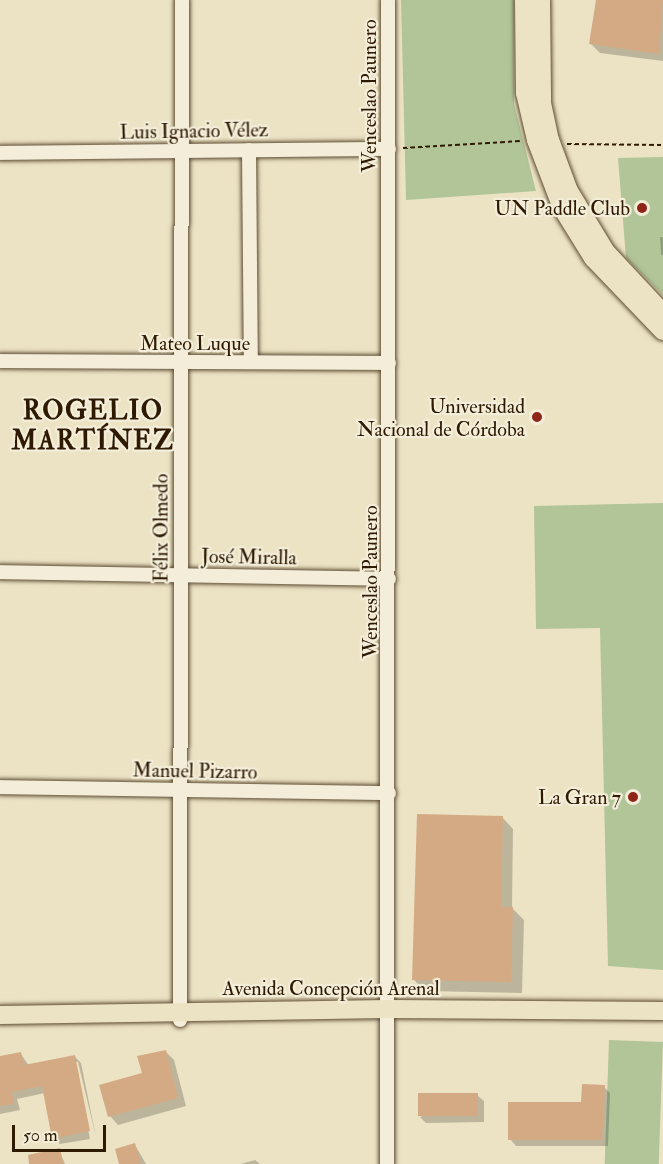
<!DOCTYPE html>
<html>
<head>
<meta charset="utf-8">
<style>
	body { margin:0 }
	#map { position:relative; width:663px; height:1164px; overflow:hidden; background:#ece3c4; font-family:"IM FELL Double Pica",serif }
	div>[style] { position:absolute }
	.green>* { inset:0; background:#b1c599; transform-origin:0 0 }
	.shadow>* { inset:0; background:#0003 }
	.building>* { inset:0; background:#d4aa84; transform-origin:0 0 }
	.path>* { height:2px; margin-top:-1px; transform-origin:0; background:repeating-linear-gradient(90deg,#2d1a01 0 4.5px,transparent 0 7.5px) }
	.roads { filter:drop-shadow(0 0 2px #5d4c32) drop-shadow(0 0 2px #5d4c32) }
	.minor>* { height:14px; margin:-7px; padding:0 7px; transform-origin:7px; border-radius:7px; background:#f3edd9 }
	.major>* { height:18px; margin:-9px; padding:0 9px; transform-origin:9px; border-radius:9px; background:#ece3c4 }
	.dots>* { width:16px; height:16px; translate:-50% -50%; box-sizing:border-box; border:3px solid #f3edd9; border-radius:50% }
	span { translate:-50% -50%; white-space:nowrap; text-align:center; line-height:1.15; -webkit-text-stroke:4.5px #f3edd9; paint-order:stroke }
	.street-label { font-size:20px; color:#2d1a01 }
	.poi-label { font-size:20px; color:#2d1a01 }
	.right { translate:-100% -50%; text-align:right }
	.district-label { font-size:26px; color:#2d1a01; font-weight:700; letter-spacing:1.5px }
	.scale { position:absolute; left:12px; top:1125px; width:94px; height:27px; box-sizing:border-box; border:3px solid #2d1a01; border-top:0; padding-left:8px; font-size:18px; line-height:21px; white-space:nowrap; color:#2d1a01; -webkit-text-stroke:4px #f3edd9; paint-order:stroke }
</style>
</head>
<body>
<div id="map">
	<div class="green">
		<i style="clip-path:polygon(401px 0,514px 0,514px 104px,536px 191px,406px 200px)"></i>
		<i style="clip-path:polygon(663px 157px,663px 295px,626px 258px,618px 158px)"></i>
		<i style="clip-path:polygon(663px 503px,663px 970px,608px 966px,600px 628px,536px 629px,534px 506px)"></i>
		<i style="left:609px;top:1040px;width:54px;height:124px;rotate:2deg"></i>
	</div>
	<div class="shadow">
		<i style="clip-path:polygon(597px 0,663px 0,663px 61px,600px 53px,591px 44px)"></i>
		<i style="clip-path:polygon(660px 237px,663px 237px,663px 256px,661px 254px)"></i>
		<i style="clip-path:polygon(502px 817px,513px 829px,512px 908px,524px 920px,522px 993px,425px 991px,414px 980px)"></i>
		<i style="clip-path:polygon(165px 1051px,174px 1060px,186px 1106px,118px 1125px,110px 1116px)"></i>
		<i style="clip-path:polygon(21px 1054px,29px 1066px,75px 1057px,81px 1063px,96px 1137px,78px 1062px,75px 1062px,90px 1139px,60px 1144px,54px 1138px,45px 1093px,17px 1099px,20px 1110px,0 1114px,0 1058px)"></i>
		<i style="clip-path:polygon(604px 1087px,610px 1093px,608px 1146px,516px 1146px,510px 1139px,583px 1103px)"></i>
		<i style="clip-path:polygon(477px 1095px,484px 1101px,484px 1122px,426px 1123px,420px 1117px)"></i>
		<i style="clip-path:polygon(135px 1145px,146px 1164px,121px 1164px)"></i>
		<i style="clip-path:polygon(59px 1150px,65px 1164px,31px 1164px)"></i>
		<i style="clip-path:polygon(255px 1160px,260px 1164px,240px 1164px)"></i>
	</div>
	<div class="building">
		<i style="clip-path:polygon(596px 0,663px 0,659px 54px,589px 44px)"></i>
		<i style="clip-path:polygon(417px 814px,503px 816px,501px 907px,513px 907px,511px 982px,412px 980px)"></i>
		<i style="clip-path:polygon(166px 1050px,178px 1098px,108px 1117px,99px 1085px,142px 1073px,137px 1056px)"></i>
		<i style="clip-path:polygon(21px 1052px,24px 1065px,75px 1055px,90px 1131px,52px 1139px,42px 1086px,12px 1092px,14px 1104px,0 1106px,0 1056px)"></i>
		<i style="clip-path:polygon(582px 1084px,605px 1085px,602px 1140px,508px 1140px,508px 1102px,581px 1102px)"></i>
		<i style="left:478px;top:1093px;width:23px;height:60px;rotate:90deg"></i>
		<i style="clip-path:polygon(135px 1143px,141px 1164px,119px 1164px,115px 1149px)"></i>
		<i style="clip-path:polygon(60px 1148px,63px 1164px,29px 1164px,28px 1155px)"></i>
	</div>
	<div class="path">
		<i style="left:567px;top:144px;width:96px;rotate:0.6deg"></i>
		<i style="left:403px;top:148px;width:117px;rotate:-3.4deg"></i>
	</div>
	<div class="roads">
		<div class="minor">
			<i style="left:249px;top:150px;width:212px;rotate:89.5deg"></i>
			<i style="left:0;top:153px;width:389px;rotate:-0.6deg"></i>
			<i style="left:0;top:361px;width:389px;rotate:0.3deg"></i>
			<i style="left:0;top:572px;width:389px;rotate:1deg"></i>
			<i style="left:0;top:787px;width:389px;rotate:0.9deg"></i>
			<i style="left:180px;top:1020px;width:1020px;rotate:-89.89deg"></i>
			<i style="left:387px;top:1164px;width:1164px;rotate:-89.95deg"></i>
		</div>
		<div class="major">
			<i style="left:524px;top:0;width:93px;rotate:89.4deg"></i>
			<i style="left:525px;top:93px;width:48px;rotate:76.8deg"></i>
			<i style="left:536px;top:140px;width:73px;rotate:69.1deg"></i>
			<i style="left:562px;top:208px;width:59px;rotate:58.2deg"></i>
			<i style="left:593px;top:258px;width:101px;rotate:46.2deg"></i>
			<i style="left:541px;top:0;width:103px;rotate:89.4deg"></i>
			<i style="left:542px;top:103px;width:38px;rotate:78deg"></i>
			<i style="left:550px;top:140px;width:54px;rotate:69.6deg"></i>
			<i style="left:569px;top:191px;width:71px;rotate:58.8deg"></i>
			<i style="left:606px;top:252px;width:83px;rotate:46.9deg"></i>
			<i style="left:0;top:1015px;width:388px;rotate:-0.9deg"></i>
			<i style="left:388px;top:1009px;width:275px;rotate:0.4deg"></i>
		</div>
	</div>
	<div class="dots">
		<i style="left:642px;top:208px;background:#8f2418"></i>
		<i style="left:537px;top:417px;background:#8f2418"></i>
		<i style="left:633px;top:797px;background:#8f2418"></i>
	</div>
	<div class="street-label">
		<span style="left:369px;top:96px;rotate:-90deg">Wenceslao Paunero</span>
		<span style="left:194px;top:131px;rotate:-1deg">Luis Ignacio Vélez</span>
		<span style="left:195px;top:343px">Mateo Luque</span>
		<span style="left:161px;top:528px;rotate:-90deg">Félix Olmedo</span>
		<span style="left:249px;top:557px;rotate:1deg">José Miralla</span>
		<span style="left:370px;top:582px;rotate:-90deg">Wenceslao Paunero</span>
		<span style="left:195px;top:771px;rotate:1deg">Manuel Pizarro</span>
		<span style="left:331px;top:988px">Avenida Concepción Arenal</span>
	</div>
	<div class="poi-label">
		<span class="right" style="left:630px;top:208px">UN Paddle Club</span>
		<span class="right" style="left:525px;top:418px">Universidad<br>Nacional de Córdoba</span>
		<span class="right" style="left:621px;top:797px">La Gran 7</span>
	</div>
	<div class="district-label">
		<span style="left:93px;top:427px">ROGELIO<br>MARTÍNEZ</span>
	</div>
	<div class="scale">50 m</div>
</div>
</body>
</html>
